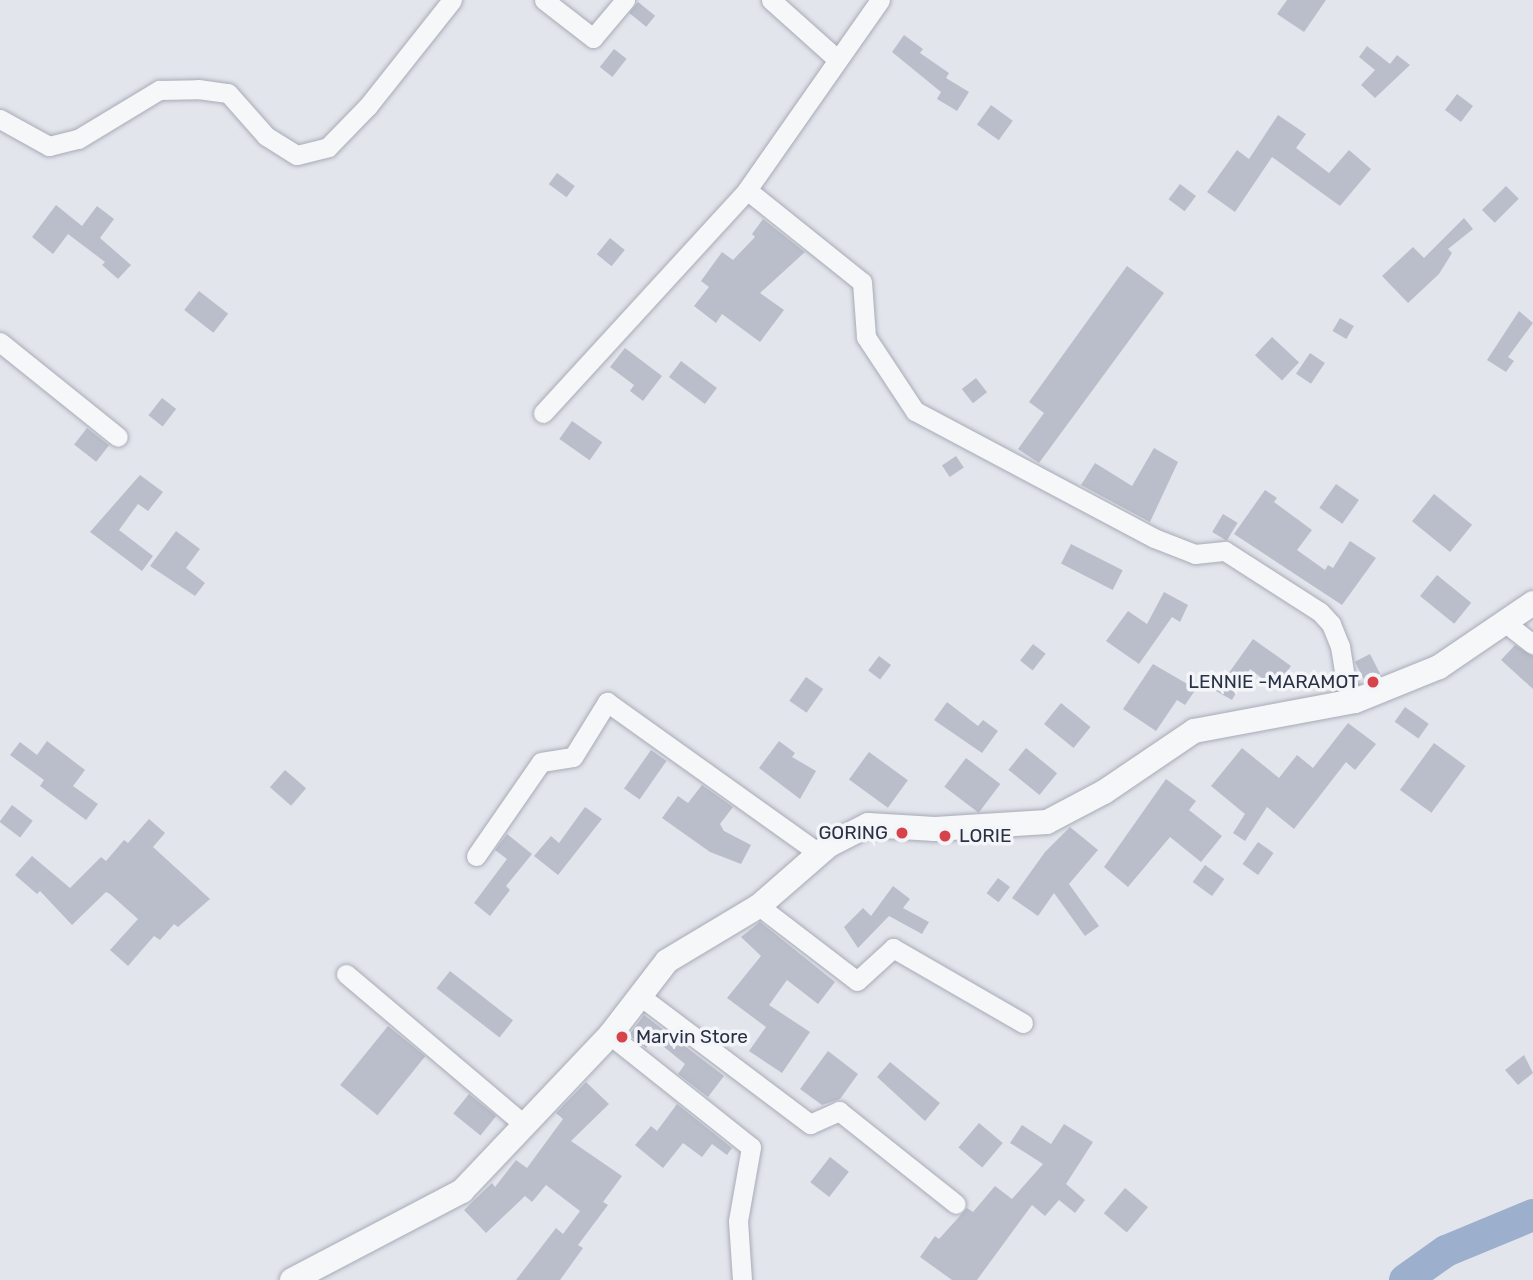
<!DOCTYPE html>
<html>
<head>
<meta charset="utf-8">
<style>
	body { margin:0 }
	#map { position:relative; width:1533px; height:1280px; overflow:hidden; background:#e3e5ec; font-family:Rubik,sans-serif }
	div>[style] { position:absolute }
	.river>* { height:32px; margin:-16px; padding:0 16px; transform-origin:16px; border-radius:16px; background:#9cafcd }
	.building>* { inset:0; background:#babeca; transform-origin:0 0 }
	.roads { filter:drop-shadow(0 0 2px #a7abb7) drop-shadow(0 0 2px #a7abb7) }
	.minor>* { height:19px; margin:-9.5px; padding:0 9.5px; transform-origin:9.5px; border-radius:9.5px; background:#f6f7f9 }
	.tertiary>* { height:24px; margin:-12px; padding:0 12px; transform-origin:12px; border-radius:12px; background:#f6f7f9 }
	.dots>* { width:19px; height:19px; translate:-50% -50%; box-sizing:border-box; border:4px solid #f3f5f9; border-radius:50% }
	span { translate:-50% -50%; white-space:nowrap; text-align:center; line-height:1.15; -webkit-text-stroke:7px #f3f5f9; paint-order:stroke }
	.poi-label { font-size:19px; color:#293145 }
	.right { translate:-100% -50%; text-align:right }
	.left { translate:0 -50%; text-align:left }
</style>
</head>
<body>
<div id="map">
	<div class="river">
		<i style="left:1405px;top:1280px;width:50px;rotate:-35.3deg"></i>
		<i style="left:1446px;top:1251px;width:94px;rotate:-22.5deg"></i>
	</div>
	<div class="building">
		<i style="clip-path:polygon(1287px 0,1326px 0,1304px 32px,1277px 14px)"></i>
		<i style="left:638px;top:2px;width:22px;height:14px;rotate:39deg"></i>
		<i style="clip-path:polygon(904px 35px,923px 49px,920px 53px,949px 73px,946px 78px,969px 92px,957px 111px,937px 99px,941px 92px,892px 52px)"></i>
		<i style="clip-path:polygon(1367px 46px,1390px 64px,1397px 55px,1410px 65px,1375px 98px,1361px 85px,1375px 70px,1359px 57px)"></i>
		<i style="left:614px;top:49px;width:16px;height:23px;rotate:38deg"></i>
		<i style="left:1457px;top:94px;width:20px;height:20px;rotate:37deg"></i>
		<i style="left:991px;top:105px;width:27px;height:24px;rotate:36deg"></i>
		<i style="clip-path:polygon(1278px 115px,1306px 134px,1296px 148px,1329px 173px,1349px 150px,1371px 169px,1340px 206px,1272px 157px,1235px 212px,1207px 192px,1237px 150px,1249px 159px)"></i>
		<i style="left:557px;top:173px;width:22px;height:14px;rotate:36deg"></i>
		<i style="left:1180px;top:184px;width:20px;height:19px;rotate:37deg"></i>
		<i style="left:1506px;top:186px;width:18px;height:34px;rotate:45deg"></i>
		<i style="clip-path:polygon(56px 205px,82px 226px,97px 206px,114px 219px,100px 238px,131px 265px,118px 279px,102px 265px,105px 262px,68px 234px,53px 254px,32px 237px)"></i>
		<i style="clip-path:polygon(1464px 218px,1473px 229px,1448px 249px,1452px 253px,1439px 274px,1408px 303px,1382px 276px,1413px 247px,1424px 258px)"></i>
		<i style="clip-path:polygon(763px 219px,805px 252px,760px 293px,784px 310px,760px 342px,722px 314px,716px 323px,694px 306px,709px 287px,701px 281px,722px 252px,733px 260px,755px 237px,752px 234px)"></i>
		<i style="left:610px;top:238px;width:19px;height:21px;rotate:39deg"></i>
		<i style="clip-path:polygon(1127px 266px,1164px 293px,1039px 463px,1018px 449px,1044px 413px,1029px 402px)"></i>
		<i style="left:199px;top:291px;width:37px;height:24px;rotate:38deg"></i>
		<i style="clip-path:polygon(1519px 311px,1533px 323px,1508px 357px,1514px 361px,1506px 372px,1487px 360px)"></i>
		<i style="left:1340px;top:318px;width:16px;height:15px;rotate:30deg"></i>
		<i style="left:1272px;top:337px;width:37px;height:25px;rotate:43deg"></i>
		<i style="clip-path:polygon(625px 348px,662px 376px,643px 401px,630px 391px,634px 385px,610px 367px)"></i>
		<i style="left:1310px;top:353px;width:18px;height:25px;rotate:34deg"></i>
		<i style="left:681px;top:361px;width:45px;height:20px;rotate:37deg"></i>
		<i style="left:976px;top:378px;width:18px;height:18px;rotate:52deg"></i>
		<i style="left:162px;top:398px;width:18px;height:22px;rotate:38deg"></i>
		<i style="left:572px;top:421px;width:37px;height:22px;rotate:35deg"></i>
		<i style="left:87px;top:428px;width:28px;height:21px;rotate:38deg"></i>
		<i style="clip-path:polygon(1154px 448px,1178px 462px,1150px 522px,1081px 485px,1095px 463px,1132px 486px)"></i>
		<i style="left:956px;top:456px;width:14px;height:17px;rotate:56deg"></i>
		<i style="clip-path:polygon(140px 475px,163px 492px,148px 511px,138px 504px,119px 530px,153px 556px,142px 571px,90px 532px)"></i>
		<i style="left:1336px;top:484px;width:28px;height:29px;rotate:35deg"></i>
		<i style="clip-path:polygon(1265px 490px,1277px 498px,1274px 502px,1312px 530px,1297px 550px,1325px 570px,1328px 565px,1333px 568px,1350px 541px,1376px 558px,1342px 605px,1234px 534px)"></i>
		<i style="left:1434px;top:494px;width:49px;height:35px;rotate:39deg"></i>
		<i style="left:1223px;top:514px;width:17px;height:21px;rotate:31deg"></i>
		<i style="clip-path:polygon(176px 531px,200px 549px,186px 568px,205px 583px,195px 596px,150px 566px)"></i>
		<i style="left:1071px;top:544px;width:58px;height:22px;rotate:27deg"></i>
		<i style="left:1437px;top:575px;width:44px;height:27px;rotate:39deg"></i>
		<i style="clip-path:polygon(1164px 592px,1188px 605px,1180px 622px,1172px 617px,1139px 664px,1106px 641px,1128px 611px,1147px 624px)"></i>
		<i style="clip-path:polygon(1253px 639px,1291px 666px,1275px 688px,1250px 669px,1232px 700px,1216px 691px)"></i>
		<i style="left:1033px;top:644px;width:16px;height:21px;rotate:38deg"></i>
		<i style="clip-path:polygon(1515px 645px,1533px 656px,1533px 689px,1501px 660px)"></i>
		<i style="left:1370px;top:654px;width:22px;height:17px;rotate:63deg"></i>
		<i style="left:879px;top:656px;width:15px;height:18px;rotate:37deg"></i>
		<i style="clip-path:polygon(1153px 664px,1196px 689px,1185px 705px,1177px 700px,1156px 731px,1123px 709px)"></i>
		<i style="left:806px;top:677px;width:21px;height:29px;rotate:35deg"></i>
		<i style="clip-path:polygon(947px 702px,978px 726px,983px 720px,998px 731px,982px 753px,934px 720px)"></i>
		<i style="left:1061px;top:703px;width:38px;height:27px;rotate:39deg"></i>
		<i style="left:1405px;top:707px;width:29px;height:18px;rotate:35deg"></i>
		<i style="clip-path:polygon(1348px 723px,1376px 744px,1355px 770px,1346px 762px,1294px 829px,1267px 807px,1245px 841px,1233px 833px,1245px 814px,1211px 786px,1242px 748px,1279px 778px,1297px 755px,1313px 768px)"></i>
		<i style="clip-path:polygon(47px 741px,85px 770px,73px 786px,98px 804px,86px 820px,40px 786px,44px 780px,10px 755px,20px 742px,37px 755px)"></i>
		<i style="clip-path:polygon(779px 741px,795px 753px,792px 757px,816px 771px,800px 799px,759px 768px)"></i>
		<i style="left:1434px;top:743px;width:39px;height:58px;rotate:36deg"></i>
		<i style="left:1026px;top:748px;width:40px;height:28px;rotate:39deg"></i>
		<i style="left:651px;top:750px;width:19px;height:47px;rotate:35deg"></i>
		<i style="left:869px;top:752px;width:48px;height:34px;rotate:36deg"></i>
		<i style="left:966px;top:758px;width:43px;height:36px;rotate:37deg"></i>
		<i style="left:285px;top:770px;width:28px;height:23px;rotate:41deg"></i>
		<i style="clip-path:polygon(1166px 779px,1196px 801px,1189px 810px,1222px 836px,1201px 862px,1170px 837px,1128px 887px,1104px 867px)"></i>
		<i style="clip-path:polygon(702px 785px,733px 807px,720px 824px,724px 831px,751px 845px,741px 864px,710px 852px,662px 818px,678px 796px,688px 803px)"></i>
		<i style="left:12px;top:805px;width:26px;height:21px;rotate:37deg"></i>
		<i style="clip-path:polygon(585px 807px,602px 819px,558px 875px,534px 856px,551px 836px,559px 843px)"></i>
		<i style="clip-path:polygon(149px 819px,165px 833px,153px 847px,210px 899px,178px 927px,174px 924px,160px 940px,154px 936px,128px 966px,110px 950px,138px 919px,110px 894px,106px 892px,72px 925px,40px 891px,37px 894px,15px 875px,32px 856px,70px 888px,101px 857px,106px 861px,124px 840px,128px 843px)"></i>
		<i style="clip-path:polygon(1070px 827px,1098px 850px,1069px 884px,1099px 926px,1085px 936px,1054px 893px,1038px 916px,1012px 898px,1045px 852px)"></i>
		<i style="clip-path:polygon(507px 834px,532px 854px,506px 886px,510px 890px,490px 916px,474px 903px,507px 859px,495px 850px)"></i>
		<i style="left:1258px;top:842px;width:19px;height:27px;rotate:35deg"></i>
		<i style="left:1205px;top:865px;width:24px;height:21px;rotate:36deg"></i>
		<i style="left:998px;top:878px;width:15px;height:19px;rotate:37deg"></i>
		<i style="clip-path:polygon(893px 886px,910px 899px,903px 908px,929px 922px,922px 934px,889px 916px,858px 948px,844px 927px,863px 908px,871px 916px)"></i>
		<i style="clip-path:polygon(760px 922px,835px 982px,818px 1004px,787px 980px,769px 1005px,810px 1032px,782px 1073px,749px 1051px,766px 1027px,727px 998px,761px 956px,741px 937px)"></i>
		<i style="left:450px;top:971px;width:80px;height:22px;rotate:38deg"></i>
		<i style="clip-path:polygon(644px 1015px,724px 1076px,708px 1097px,678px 1074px,685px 1064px,653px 1038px,646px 1048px,629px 1035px)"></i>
		<i style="left:388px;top:1026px;width:48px;height:76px;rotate:39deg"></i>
		<i style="clip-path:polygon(828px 1051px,858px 1074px,840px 1099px,822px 1105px,800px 1089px)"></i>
		<i style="clip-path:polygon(1524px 1055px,1533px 1073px,1518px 1085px,1505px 1070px)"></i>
		<i style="clip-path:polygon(890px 1062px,940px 1103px,925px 1121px,877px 1077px)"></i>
		<i style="clip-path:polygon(586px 1082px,609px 1104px,571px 1141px,622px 1176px,603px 1202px,608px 1205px,578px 1245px,583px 1248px,560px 1280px,516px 1280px,556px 1228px,563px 1234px,580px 1211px,546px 1185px,532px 1202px,525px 1196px,486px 1233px,464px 1210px,492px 1183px,495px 1187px,516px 1160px,527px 1168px,563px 1119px,556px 1113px)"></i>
		<i style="left:469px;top:1094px;width:35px;height:25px;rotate:39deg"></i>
		<i style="clip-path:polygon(677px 1104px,732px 1148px,727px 1155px,712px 1144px,702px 1157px,683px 1143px,663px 1168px,635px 1145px,651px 1126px,657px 1131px)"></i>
		<i style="left:979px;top:1123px;width:31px;height:32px;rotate:40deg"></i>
		<i style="clip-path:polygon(1064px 1124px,1093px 1142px,1066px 1184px,1085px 1200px,1075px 1213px,1059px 1200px,1045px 1216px,1032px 1205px,977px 1280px,952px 1280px,920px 1257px,935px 1236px,939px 1239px,967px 1208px,973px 1212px,995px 1186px,1012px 1199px,1043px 1164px,1010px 1143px,1022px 1125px,1051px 1144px)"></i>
		<i style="left:830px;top:1157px;width:24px;height:32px;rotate:38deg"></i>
		<i style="left:1125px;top:1188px;width:30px;height:33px;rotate:40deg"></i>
	</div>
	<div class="roads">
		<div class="minor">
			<i style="left:544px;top:0;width:62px;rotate:37.8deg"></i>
			<i style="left:593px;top:38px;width:50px;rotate:-49.9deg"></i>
			<i style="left:771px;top:0;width:89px;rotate:41.8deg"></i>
			<i style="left:880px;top:0;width:232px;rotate:125deg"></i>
			<i style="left:747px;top:190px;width:147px;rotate:38.7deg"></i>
			<i style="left:862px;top:282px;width:55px;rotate:85.8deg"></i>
			<i style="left:866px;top:337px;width:89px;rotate:56.5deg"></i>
			<i style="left:915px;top:411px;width:271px;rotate:28deg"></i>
			<i style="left:1154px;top:538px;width:44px;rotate:21.3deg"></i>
			<i style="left:1195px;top:554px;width:30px;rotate:-6deg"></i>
			<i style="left:1225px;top:551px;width:113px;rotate:32.7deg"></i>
			<i style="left:1320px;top:612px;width:16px;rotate:47deg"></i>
			<i style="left:1331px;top:624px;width:24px;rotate:68deg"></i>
			<i style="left:1340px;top:646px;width:37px;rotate:81deg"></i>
			<i style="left:1346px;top:683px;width:20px;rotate:63deg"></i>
			<i style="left:0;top:119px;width:56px;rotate:28.9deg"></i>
			<i style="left:49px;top:146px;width:30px;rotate:-14deg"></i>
			<i style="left:78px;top:139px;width:95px;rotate:-31.2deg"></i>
			<i style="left:159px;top:90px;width:39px;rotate:-1deg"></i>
			<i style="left:198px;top:89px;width:30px;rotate:8deg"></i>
			<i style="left:228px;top:93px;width:57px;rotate:48.5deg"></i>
			<i style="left:266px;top:136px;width:36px;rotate:32deg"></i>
			<i style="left:297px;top:155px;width:32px;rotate:-14deg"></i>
			<i style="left:328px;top:147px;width:57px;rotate:-45.7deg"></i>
			<i style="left:368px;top:106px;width:135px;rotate:-51.6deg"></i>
			<i style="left:0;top:342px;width:151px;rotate:38.8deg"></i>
			<i style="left:543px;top:413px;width:302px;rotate:-47.5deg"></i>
			<i style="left:1507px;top:624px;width:33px;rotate:38deg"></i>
			<i style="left:476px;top:856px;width:114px;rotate:-55.3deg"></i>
			<i style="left:541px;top:762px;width:32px;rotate:-9deg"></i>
			<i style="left:573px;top:757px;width:65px;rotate:-58.3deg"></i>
			<i style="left:607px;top:702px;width:262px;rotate:35.5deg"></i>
			<i style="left:759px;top:906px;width:123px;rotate:37.4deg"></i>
			<i style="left:857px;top:981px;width:49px;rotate:-42.5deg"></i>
			<i style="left:893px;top:948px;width:150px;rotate:30deg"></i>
			<i style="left:346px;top:974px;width:234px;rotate:40.2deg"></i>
			<i style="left:640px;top:996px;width:213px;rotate:37deg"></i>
			<i style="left:810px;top:1124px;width:32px;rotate:-24deg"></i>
			<i style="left:839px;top:1111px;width:149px;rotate:38.5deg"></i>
			<i style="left:610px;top:1035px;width:180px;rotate:38.5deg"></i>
			<i style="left:751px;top:1147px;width:75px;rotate:100deg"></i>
			<i style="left:738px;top:1221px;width:59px;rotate:86.1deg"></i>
		</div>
		<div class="tertiary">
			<i style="left:292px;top:1280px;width:192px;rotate:-27.6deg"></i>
			<i style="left:462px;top:1191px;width:215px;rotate:-46.5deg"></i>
			<i style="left:610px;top:1035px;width:93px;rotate:-52.4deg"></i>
			<i style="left:667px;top:961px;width:107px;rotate:-30.9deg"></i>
			<i style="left:759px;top:906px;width:93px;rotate:-41.1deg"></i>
			<i style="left:829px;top:845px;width:44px;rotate:-27.1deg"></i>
			<i style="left:868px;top:825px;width:67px;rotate:3.4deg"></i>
			<i style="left:935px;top:829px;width:112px;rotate:-3.6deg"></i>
			<i style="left:1047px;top:822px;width:64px;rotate:-27.8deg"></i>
			<i style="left:1104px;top:792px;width:109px;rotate:-34.1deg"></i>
			<i style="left:1194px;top:731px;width:164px;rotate:-10.6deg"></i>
			<i style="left:1355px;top:701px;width:91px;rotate:-22deg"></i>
			<i style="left:1439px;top:667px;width:114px;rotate:-34.2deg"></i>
		</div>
	</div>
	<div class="dots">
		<i style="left:1373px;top:682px;background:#d6434b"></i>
		<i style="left:902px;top:833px;background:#d6434b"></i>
		<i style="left:945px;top:836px;background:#d6434b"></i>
		<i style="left:622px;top:1037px;background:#d6434b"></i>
	</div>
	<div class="poi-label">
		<span class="right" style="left:1359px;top:682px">LENNIE -MARAMOT</span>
		<span class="right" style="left:888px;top:833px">GORING</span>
		<span class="left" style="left:959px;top:836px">LORIE</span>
		<span class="left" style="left:636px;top:1037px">Marvin Store</span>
	</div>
</div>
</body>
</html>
